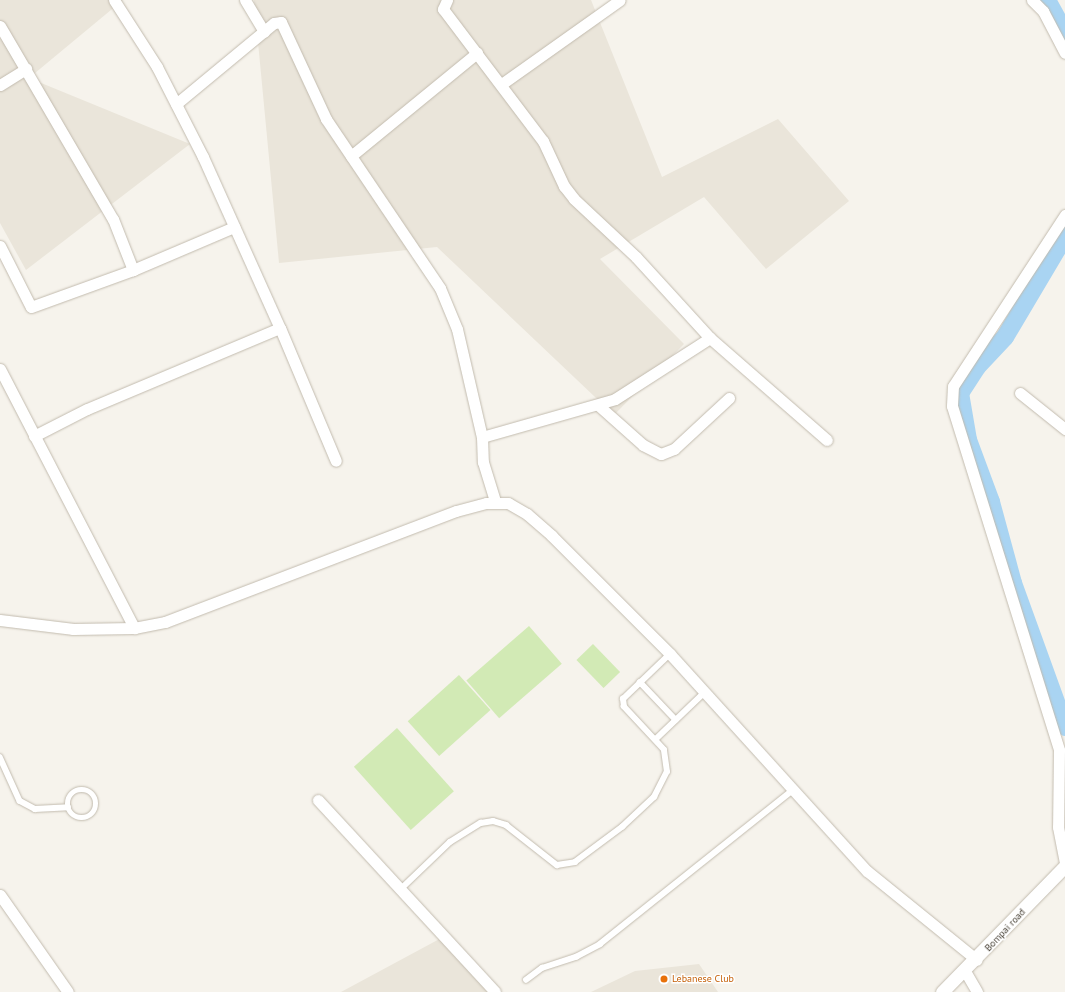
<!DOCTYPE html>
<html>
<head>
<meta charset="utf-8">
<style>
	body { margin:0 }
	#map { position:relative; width:1065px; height:992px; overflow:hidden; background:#f6f3ec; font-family:"PT Sans",sans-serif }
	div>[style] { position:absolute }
	.residential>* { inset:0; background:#eae5da }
	.green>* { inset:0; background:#d2eab5; transform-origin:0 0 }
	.river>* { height:18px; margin:-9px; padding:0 9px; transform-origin:9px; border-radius:9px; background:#a9d4f2 }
	.roads { filter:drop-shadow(0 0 1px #c2bbae) drop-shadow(0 0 1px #c2bbae) }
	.service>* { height:5.5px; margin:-2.75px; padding:0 2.75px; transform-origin:2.75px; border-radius:2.75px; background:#fff }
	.service>.ring { margin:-2.75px; padding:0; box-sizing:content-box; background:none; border:5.5px solid #fff; border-radius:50% }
	.minor>* { height:11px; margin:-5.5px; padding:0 5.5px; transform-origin:5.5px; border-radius:5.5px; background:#fff }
	.tertiary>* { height:13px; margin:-6.5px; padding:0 6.5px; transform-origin:6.5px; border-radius:6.5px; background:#fff }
	.dots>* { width:11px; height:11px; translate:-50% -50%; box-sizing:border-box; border:2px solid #fff; border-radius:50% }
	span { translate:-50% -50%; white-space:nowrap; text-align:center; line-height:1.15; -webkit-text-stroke:3px #fff; paint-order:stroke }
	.street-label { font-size:10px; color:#4b4439 }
	.food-label { font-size:10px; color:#c56008 }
	.left { translate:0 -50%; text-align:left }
</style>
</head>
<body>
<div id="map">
	<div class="residential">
		<i style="clip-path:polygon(0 0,123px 0,29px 78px,190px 144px,26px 270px,0 223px)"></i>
		<i style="clip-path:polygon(254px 0,591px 0,662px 177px,778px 119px,849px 201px,766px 269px,704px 197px,600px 259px,684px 344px,614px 415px,437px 247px,279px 263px)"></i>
		<i style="clip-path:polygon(445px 936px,489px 992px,341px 992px)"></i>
		<i style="clip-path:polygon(699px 964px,718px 992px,591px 992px,635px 971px)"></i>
	</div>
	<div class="green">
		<i style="left:529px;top:626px;width:50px;height:83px;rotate:49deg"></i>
		<i style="left:593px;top:644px;width:39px;height:23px;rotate:46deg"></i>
		<i style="left:459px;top:675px;width:47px;height:69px;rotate:48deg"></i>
		<i style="left:397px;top:728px;width:85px;height:58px;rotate:48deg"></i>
	</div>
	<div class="river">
		<i style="left:1047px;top:0;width:38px;rotate:61deg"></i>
		<i style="left:1065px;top:236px;width:117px;rotate:120.7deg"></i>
		<i style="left:1005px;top:337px;width:41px;rotate:133deg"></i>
		<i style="left:977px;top:367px;width:31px;rotate:123deg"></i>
		<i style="left:960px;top:393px;width:48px;rotate:80.3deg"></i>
		<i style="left:968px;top:440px;width:66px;rotate:69.6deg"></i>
		<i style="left:991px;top:502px;width:84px;rotate:74.8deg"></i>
		<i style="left:1013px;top:583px;width:153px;rotate:70.1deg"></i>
	</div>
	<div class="roads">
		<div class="service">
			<i style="left:640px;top:682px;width:52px;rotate:46.5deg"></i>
			<i style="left:656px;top:739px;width:68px;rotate:-43.8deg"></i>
			<i style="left:0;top:757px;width:48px;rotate:65.6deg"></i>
			<i style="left:20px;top:801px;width:17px;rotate:28deg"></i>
			<i style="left:35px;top:809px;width:33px;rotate:-3deg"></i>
			<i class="ring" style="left:68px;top:790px;width:22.5px;height:22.5px"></i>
			<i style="left:402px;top:888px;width:66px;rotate:-43.8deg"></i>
			<i style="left:450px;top:842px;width:36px;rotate:-32deg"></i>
			<i style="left:481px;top:823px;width:12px;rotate:-9deg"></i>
			<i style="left:493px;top:821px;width:14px;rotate:17deg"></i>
			<i style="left:506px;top:825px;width:65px;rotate:38.1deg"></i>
			<i style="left:557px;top:865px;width:18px;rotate:-9deg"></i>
			<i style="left:575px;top:862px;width:59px;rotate:-36.7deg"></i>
			<i style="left:622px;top:827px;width:44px;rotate:-43.2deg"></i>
			<i style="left:654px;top:797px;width:28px;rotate:-63deg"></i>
			<i style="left:667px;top:772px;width:22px;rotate:-98deg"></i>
			<i style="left:664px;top:750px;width:59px;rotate:-132.9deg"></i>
			<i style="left:624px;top:707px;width:8px;rotate:-97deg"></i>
			<i style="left:623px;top:699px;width:65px;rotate:-43.8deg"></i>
			<i style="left:526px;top:980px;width:20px;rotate:-37deg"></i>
			<i style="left:542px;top:968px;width:36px;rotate:-18deg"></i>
			<i style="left:576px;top:957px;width:27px;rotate:-28deg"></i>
			<i style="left:600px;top:944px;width:247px;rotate:-38.6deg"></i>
		</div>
		<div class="minor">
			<i style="left:114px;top:0;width:80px;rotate:57.3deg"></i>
			<i style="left:157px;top:67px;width:101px;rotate:62.9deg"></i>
			<i style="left:203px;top:157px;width:188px;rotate:65.8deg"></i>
			<i style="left:245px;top:0;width:37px;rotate:59deg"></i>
			<i style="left:447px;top:0;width:10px;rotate:114deg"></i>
			<i style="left:443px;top:9px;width:166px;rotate:52.9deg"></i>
			<i style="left:543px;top:141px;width:50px;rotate:65deg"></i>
			<i style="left:564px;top:186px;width:16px;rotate:52deg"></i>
			<i style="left:574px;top:199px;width:85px;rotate:43.1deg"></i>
			<i style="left:636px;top:257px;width:110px;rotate:47.6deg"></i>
			<i style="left:710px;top:338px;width:155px;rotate:41.1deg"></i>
			<i style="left:1032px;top:0;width:16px;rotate:45deg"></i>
			<i style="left:1043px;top:11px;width:47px;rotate:62.4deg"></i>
			<i style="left:0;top:26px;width:224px;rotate:59.7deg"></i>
			<i style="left:113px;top:219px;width:55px;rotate:68.6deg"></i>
			<i style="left:503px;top:83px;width:143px;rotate:-35.4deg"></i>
			<i style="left:0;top:85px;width:31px;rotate:-32deg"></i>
			<i style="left:176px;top:104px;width:127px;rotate:-39.6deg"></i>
			<i style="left:274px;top:23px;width:7px;rotate:-8deg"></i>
			<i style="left:281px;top:22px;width:107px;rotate:65.1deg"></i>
			<i style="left:326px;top:119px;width:204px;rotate:56deg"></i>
			<i style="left:440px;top:288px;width:44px;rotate:67.5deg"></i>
			<i style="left:457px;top:329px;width:111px;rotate:77deg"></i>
			<i style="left:482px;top:437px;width:25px;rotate:88deg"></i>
			<i style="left:483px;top:462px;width:41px;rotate:72.9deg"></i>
			<i style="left:351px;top:156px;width:163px;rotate:-39.3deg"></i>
			<i style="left:1065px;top:215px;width:204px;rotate:123.2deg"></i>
			<i style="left:953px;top:386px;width:20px;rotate:93deg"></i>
			<i style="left:952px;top:406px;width:360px;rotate:72.7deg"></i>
			<i style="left:1059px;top:750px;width:77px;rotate:90.7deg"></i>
			<i style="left:1058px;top:827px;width:37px;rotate:79deg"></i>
			<i style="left:0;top:246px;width:68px;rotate:63.1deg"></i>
			<i style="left:31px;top:307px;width:109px;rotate:-19.9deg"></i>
			<i style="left:133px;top:270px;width:110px;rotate:-23.1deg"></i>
			<i style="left:0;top:369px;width:292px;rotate:62.6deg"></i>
			<i style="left:1020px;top:393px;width:58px;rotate:38.7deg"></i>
			<i style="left:598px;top:405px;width:60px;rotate:41.6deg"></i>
			<i style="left:643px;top:445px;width:20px;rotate:27deg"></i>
			<i style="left:661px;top:454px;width:14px;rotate:-21deg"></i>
			<i style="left:674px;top:449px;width:75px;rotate:-42.8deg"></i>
			<i style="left:34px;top:436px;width:59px;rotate:-27deg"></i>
			<i style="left:87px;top:409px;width:209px;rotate:-22.8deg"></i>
			<i style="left:280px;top:328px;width:144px;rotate:67.2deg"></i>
			<i style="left:482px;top:437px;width:138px;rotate:-15.9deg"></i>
			<i style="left:615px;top:399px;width:113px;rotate:-32.7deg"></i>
			<i style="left:0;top:620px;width:74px;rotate:7deg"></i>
			<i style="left:73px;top:629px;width:61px;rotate:-0.9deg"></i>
			<i style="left:134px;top:628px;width:32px;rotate:-11deg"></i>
			<i style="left:165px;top:622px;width:311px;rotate:-20.9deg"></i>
			<i style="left:456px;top:511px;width:31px;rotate:-15deg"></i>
			<i style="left:486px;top:503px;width:22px"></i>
			<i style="left:508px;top:503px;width:22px;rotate:30deg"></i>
			<i style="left:527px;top:514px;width:33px;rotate:41deg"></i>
			<i style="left:552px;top:536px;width:167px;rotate:45deg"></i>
			<i style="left:670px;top:654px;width:293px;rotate:47.8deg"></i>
			<i style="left:867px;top:871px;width:141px;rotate:39deg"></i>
			<i style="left:318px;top:800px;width:261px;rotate:47.3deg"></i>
			<i style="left:0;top:895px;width:118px;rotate:55deg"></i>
			<i style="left:965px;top:971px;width:24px;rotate:60deg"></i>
		</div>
		<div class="tertiary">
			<i style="left:942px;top:992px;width:176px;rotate:-45.7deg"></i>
		</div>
	</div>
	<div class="dots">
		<i style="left:664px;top:979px;background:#e8710a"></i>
	</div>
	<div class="street-label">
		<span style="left:1005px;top:930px;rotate:-47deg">Bompai road</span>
	</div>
	<div class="food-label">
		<span class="left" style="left:672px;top:979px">Lebanese Club</span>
	</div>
</div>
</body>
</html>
